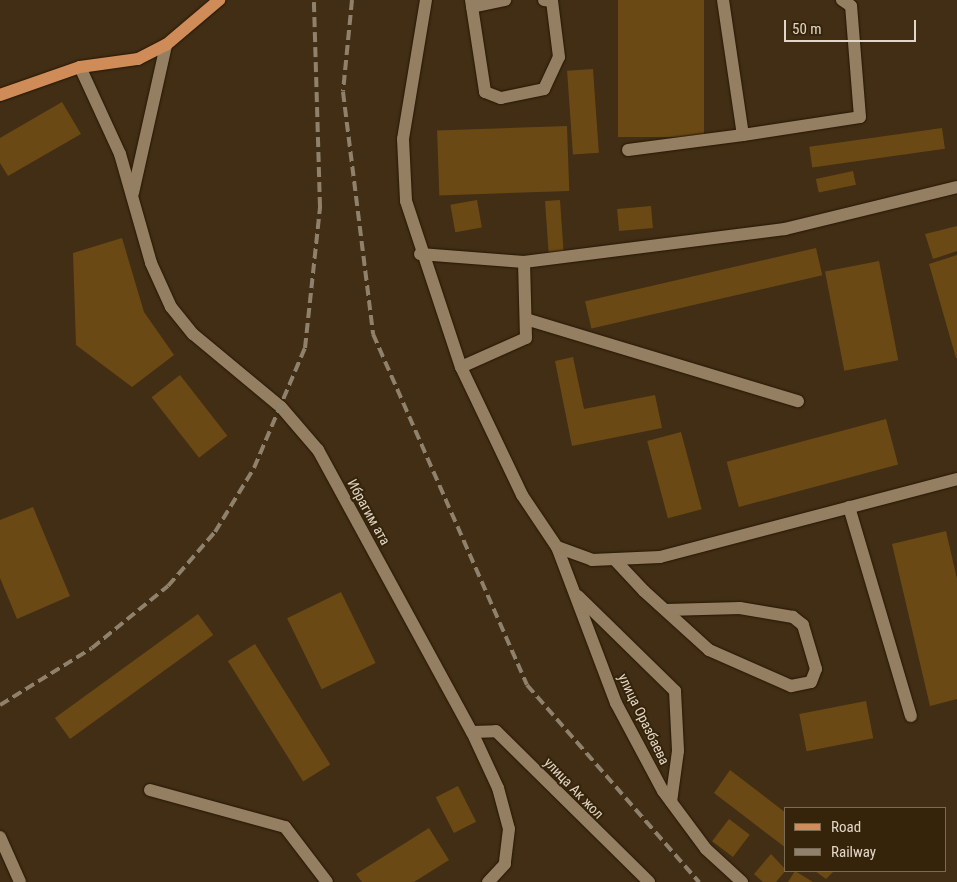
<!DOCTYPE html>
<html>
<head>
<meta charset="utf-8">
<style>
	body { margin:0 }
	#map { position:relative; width:957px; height:882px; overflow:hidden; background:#412e15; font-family:"Roboto Condensed",sans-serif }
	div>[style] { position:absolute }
	.building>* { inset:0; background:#6b4914; transform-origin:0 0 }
	.roads { filter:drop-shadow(0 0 1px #271600) drop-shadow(0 0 1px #271600) }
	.minor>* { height:12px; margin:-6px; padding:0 6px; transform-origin:6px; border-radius:6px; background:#947f63 }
	.major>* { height:12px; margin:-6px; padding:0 6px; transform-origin:6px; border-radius:6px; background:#cf8c59 }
	.rail>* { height:4px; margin-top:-2px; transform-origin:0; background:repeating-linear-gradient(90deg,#90816c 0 10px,transparent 0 15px) }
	span { translate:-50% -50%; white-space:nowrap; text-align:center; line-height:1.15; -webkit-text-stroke:4px #36240a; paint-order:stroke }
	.street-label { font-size:14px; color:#e1d6c7 }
	.legend { position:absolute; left:784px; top:807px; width:162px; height:65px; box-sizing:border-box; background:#36240a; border:1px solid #7a6b56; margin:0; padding:6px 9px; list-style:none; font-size:15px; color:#e1d6c7 }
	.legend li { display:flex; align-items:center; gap:10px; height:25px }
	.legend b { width:25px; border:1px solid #7a6b56 }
	.scale { position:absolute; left:784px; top:20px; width:132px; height:22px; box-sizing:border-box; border:2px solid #e1d6c7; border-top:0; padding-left:6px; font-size:15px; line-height:18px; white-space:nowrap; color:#e1d6c7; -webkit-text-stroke:4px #36240a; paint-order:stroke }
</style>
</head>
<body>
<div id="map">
	<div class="building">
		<i style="left:618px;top:0;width:86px;height:137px"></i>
		<i style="left:593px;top:69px;width:84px;height:26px;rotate:86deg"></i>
		<i style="clip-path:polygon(62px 102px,81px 134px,8px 176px,0 163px,0 138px)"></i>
		<i style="left:567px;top:126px;width:65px;height:130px;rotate:88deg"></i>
		<i style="left:942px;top:128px;width:21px;height:134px;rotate:82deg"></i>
		<i style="left:853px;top:171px;width:14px;height:38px;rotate:78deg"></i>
		<i style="left:477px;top:200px;width:28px;height:27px;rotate:80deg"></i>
		<i style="left:560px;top:200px;width:51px;height:15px;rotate:86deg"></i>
		<i style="left:651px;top:206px;width:22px;height:34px;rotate:85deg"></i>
		<i style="clip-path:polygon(957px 226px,957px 251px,933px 259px,925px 234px)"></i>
		<i style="clip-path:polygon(122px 238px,144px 312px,174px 355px,132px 387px,76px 345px,73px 253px)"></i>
		<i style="left:816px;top:248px;width:28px;height:237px;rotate:77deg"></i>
		<i style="clip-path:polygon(957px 255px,957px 358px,956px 358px,929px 264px)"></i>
		<i style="left:879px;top:261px;width:101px;height:55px;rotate:79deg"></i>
		<i style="clip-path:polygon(573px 357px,584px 409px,655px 395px,662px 428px,572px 446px,555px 361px)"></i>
		<i style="left:180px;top:375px;width:77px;height:36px;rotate:52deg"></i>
		<i style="left:886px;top:419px;width:47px;height:165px;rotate:75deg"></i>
		<i style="left:681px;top:432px;width:80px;height:35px;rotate:75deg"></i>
		<i style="clip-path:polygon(33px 507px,70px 596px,17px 619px,0 578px,0 520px)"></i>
		<i style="clip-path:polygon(946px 531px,957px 579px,957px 699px,930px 706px,892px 544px)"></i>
		<i style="left:341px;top:592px;width:79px;height:60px;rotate:64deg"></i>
		<i style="left:198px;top:614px;width:26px;height:177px;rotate:54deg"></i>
		<i style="left:255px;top:644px;width:142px;height:32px;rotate:58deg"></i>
		<i style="left:866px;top:701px;width:38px;height:68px;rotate:79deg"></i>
		<i style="clip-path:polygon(730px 770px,786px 813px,786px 848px,714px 793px)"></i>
		<i style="left:458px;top:786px;width:40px;height:25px;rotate:63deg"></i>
		<i style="left:729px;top:819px;width:26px;height:28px;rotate:37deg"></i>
		<i style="clip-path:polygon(429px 828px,449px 860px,414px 882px,362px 882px,356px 874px)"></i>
		<i style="clip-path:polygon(771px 854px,786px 870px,776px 882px,763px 882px,754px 874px)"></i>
		<i style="clip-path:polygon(795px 871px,813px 882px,788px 882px)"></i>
		<i style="clip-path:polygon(815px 871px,834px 871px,826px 879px)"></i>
	</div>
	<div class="roads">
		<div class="minor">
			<i style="left:426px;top:0;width:141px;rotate:99.4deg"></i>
			<i style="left:403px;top:139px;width:62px;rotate:87.2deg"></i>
			<i style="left:406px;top:201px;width:175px;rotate:71.7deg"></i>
			<i style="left:461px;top:367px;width:142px;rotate:64.5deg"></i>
			<i style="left:522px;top:495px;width:63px;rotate:56.1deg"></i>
			<i style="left:557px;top:547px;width:37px;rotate:20deg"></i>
			<i style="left:592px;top:560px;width:68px;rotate:-2.5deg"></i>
			<i style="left:660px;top:557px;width:307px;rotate:-14.7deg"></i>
			<i style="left:471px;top:0;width:93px;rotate:81.3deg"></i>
			<i style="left:485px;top:92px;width:17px;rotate:21deg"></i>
			<i style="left:501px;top:98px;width:44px;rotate:-11.8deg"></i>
			<i style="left:544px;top:89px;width:35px;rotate:-65deg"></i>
			<i style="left:559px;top:57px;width:56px;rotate:-97.1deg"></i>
			<i style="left:552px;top:1px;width:8px;rotate:-173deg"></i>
			<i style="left:723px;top:0;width:136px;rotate:81.6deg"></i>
			<i style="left:743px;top:135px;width:118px;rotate:-8.7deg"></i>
			<i style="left:860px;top:117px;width:111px;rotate:-94.6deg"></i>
			<i style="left:851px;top:6px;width:11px;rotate:-146deg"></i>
			<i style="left:472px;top:7px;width:34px;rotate:-12deg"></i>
			<i style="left:80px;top:67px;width:96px;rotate:65.3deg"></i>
			<i style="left:120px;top:154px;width:113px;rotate:74.1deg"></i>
			<i style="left:151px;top:263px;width:48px;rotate:65.6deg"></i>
			<i style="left:171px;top:307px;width:35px;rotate:51deg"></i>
			<i style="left:193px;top:334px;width:114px;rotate:39.7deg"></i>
			<i style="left:281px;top:407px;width:57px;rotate:49.3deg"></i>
			<i style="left:318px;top:450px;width:321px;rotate:61.4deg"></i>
			<i style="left:472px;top:732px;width:62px;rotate:65.1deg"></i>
			<i style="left:498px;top:788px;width:42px;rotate:75deg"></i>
			<i style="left:509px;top:829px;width:35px;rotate:97deg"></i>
			<i style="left:505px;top:864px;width:25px;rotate:133deg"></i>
			<i style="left:628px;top:150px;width:116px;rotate:-7.4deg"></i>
			<i style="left:133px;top:193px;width:152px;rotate:-77.4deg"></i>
			<i style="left:420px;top:254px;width:104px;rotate:4.4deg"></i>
			<i style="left:524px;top:262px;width:263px;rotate:-7.2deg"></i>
			<i style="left:785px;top:229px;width:177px;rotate:-13.7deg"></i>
			<i style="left:529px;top:320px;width:281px;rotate:16.8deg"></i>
			<i style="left:461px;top:367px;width:71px;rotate:-24deg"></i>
			<i style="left:526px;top:338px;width:76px;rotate:-91.5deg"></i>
			<i style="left:849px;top:507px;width:218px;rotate:73.5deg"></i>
			<i style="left:557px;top:547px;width:167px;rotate:69.3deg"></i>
			<i style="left:616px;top:703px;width:100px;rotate:61.9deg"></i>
			<i style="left:663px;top:791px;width:72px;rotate:53.4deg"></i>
			<i style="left:706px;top:849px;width:49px;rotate:42.5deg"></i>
			<i style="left:614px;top:559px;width:44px;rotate:46.8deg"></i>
			<i style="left:644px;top:591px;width:88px;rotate:42.2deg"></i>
			<i style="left:709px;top:650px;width:90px;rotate:23.7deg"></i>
			<i style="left:791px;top:686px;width:20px;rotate:-11deg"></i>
			<i style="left:811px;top:682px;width:14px;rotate:-69deg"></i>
			<i style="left:816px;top:669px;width:46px;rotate:-106.5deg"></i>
			<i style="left:803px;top:625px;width:13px;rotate:-141deg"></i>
			<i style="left:793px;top:617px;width:54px;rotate:-170.4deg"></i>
			<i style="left:740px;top:608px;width:74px;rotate:178.5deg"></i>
			<i style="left:578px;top:596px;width:136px;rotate:44.4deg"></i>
			<i style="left:675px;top:691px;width:60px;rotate:87.1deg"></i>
			<i style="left:678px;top:751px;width:51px;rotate:97.8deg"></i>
			<i style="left:472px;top:732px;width:24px;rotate:-2deg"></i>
			<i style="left:496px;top:731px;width:215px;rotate:44.6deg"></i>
			<i style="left:150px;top:790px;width:140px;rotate:15.3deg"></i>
			<i style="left:285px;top:827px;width:69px;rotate:52.6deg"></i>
			<i style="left:0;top:837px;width:49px;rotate:66deg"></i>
		</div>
		<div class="major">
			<i style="left:0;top:95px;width:85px;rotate:-19.3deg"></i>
			<i style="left:80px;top:67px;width:59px;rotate:-7.9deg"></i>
			<i style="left:138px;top:59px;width:31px;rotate:-27deg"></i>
			<i style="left:166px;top:45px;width:70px;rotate:-40.3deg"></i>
		</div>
	</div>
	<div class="rail">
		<i style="left:352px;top:0;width:92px;rotate:95.6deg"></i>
		<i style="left:343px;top:92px;width:244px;rotate:82.9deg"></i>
		<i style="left:373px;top:334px;width:383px;rotate:66.3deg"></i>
		<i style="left:527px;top:685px;width:262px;rotate:48.9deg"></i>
		<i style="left:0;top:705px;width:108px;rotate:-31.8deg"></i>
		<i style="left:92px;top:648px;width:98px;rotate:-39.2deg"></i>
		<i style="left:168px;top:586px;width:72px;rotate:-49deg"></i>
		<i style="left:215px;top:532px;width:75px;rotate:-58.6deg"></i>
		<i style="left:254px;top:468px;width:130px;rotate:-67deg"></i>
		<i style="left:305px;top:348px;width:142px;rotate:-83.9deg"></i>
		<i style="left:320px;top:207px;width:207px;rotate:-91.7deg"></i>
	</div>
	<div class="street-label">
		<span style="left:369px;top:512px;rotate:61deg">Ибрагим ата</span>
		<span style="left:644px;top:719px;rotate:64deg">улица Оразбаева</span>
		<span style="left:574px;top:788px;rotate:46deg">улица Ак жол</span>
	</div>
	<ul class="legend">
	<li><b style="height:6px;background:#cf8c59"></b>Road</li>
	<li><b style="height:6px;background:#90816c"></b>Railway</li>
	</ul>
	<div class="scale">50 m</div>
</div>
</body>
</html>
